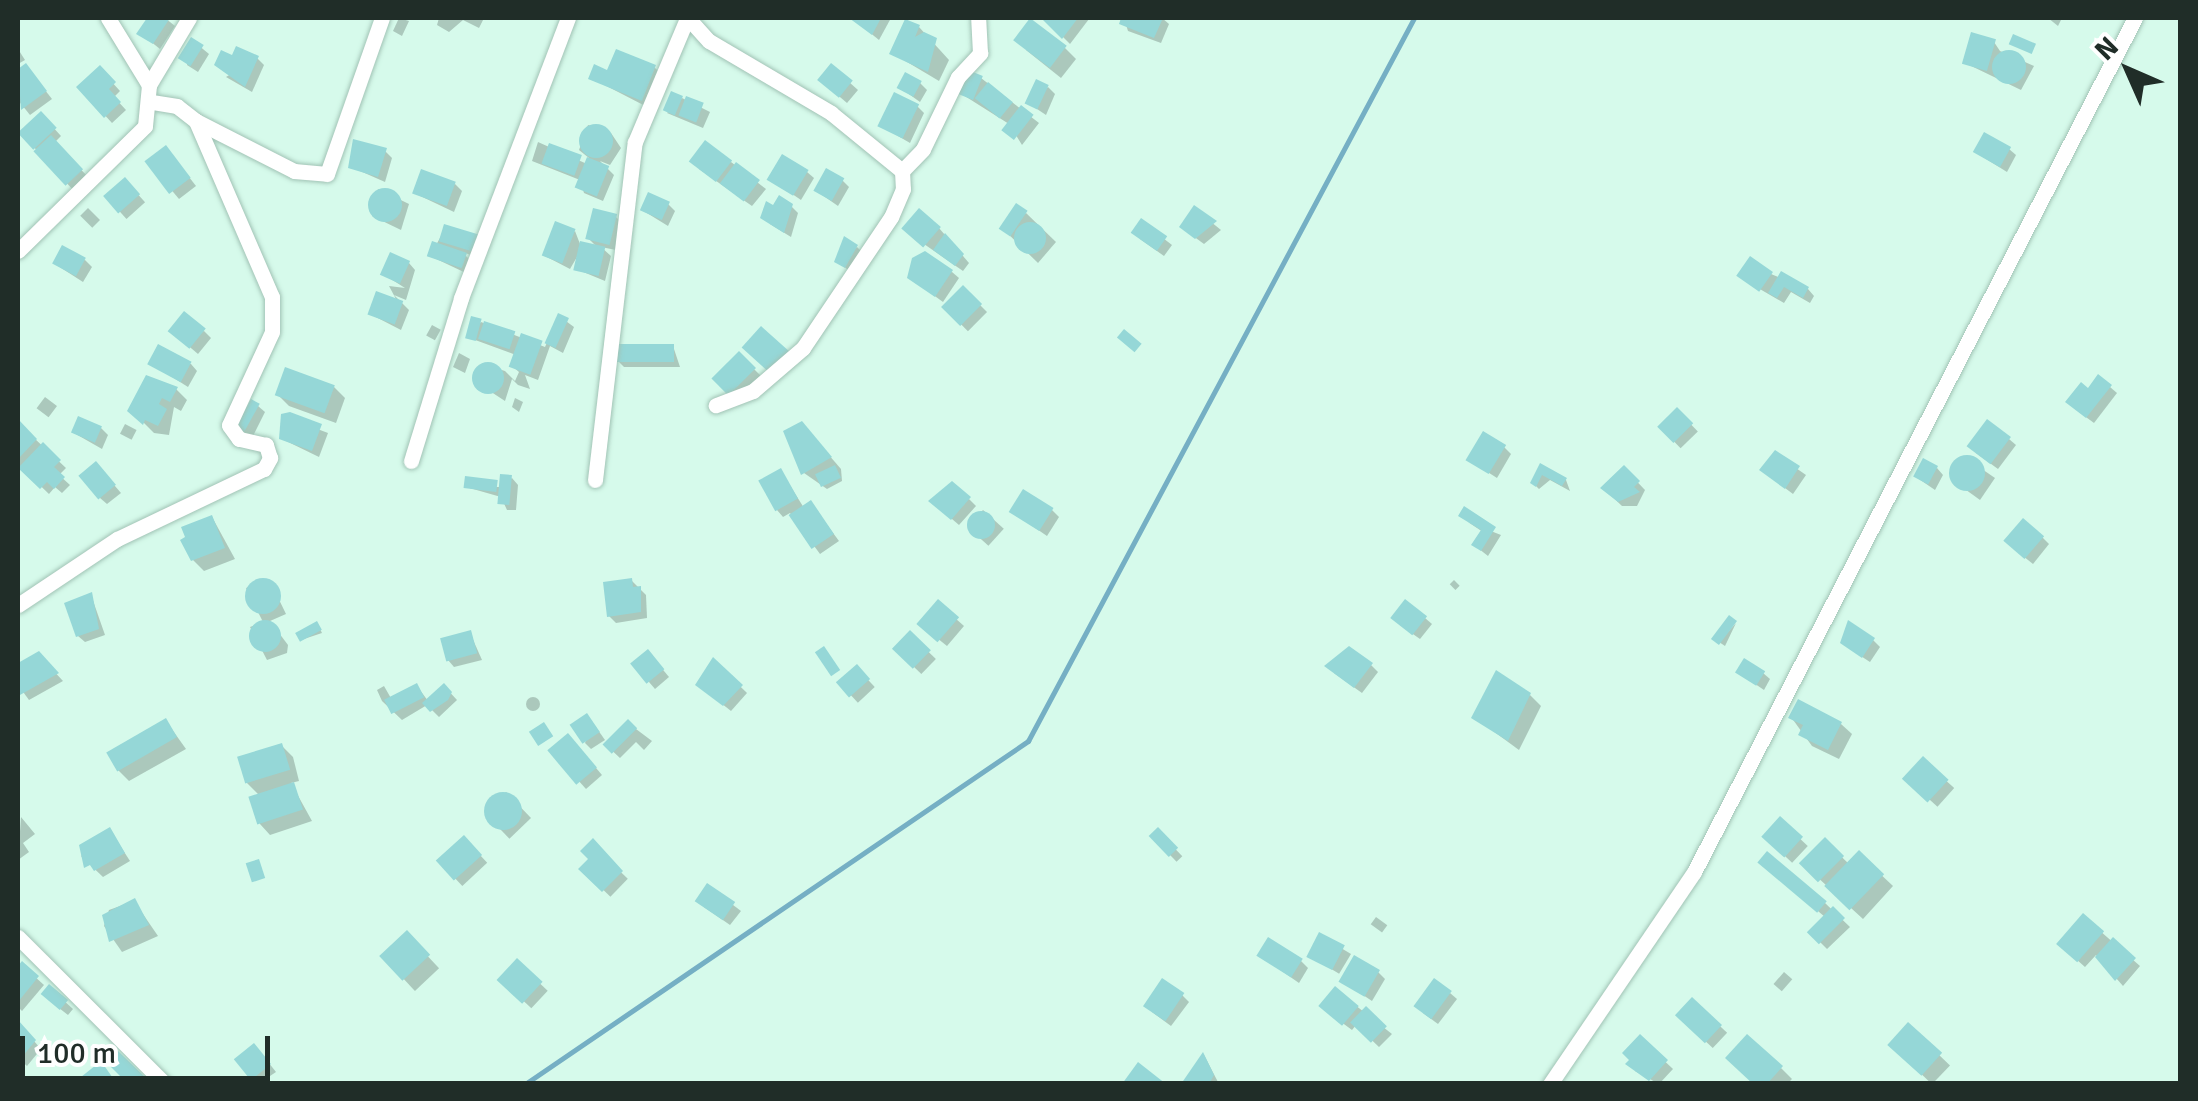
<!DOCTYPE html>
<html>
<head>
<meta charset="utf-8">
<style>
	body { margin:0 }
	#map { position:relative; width:2198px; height:1101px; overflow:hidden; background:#d6faeb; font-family:Signika,sans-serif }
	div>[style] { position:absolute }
	.shadow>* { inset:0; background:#0003; transform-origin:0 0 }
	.round { border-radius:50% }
	.stream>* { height:5px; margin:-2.5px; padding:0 2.5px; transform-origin:2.5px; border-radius:2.5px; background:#75afc4 }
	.building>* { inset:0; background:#95d7d7; transform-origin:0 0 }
	.roads { filter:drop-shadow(0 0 2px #a1c3b5) drop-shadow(0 0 2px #a1c3b5) }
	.street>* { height:15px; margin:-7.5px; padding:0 7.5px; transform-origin:7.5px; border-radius:7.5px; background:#fff }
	span { translate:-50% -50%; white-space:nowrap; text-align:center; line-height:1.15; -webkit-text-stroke:10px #fff; paint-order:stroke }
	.frame { position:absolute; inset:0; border:20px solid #202d28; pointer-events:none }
	.north { position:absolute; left:2078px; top:20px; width:100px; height:100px; -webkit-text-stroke:8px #fff; paint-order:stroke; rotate:315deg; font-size:28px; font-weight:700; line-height:40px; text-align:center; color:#202d28 }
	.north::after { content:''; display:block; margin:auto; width:35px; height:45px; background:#202d28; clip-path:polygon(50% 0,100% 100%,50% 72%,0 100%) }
	.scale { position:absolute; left:20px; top:1036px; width:250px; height:45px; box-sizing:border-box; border:5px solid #202d28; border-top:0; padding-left:12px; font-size:30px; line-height:35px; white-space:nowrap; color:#202d28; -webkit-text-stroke:8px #fff; paint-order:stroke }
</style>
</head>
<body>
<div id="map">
	<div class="shadow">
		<i style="clip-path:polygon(150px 18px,165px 18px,175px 26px,160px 49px,140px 33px)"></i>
		<i style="clip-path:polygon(399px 18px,409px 21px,402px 36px,393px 31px)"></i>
		<i style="clip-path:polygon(439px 18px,484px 18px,479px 28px,463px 20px,449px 32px,437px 25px)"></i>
		<i style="clip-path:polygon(852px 18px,891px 18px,879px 40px)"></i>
		<i style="clip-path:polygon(1044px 18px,1088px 18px,1089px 19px,1070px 44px)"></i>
		<i style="clip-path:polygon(1124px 18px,1162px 18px,1169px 24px,1161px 43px,1128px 31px)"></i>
		<i style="clip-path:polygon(2048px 18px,2062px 18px,2058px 26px)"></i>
		<i style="clip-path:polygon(919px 27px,949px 60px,939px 81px,892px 53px)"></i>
		<i style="clip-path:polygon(192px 40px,209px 54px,198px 72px,187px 65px)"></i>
		<i style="clip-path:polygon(1994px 42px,2000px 51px,2034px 66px,2021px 90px,1965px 63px)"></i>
		<i style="clip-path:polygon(1065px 48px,1076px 59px,1061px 78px,1026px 50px)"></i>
		<i style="clip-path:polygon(18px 49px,25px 60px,18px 64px)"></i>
		<i style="clip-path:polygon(257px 58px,264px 65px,252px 92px,226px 77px)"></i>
		<i style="clip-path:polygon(26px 66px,52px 99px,30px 115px,18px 100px,18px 72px)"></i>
		<i style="clip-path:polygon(831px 66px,858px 90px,847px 103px,827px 86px)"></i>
		<i style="clip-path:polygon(655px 68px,666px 78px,653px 110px,591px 78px)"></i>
		<i style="clip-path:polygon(100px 69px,120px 91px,114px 97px,126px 110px,112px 123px,79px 87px)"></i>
		<i style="clip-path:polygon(981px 78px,1039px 123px,1022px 145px,1009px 124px,960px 93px)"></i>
		<i style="clip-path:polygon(920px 83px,927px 90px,920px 102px,899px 87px)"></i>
		<i style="clip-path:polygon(1048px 87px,1055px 94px,1046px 115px,1028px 103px)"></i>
		<i style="clip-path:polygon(682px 98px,710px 112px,703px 128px,667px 113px)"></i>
		<i style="clip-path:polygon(917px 106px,924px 113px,910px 143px,881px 126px)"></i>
		<i style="clip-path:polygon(41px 114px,61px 136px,55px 142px,88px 177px,74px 191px,21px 133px)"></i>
		<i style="clip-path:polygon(588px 125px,611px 133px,621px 148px,610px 165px,600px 161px,614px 175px,603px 201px,584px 193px,580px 180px,532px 161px,538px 142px,587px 164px,589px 158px,579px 150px)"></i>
		<i style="clip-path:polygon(2009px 149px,2016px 155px,2007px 172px,1975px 152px)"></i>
		<i style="clip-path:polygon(385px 151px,392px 158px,385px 182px,351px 167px)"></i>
		<i style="clip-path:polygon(172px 155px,196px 186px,179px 199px,148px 162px)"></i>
		<i style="clip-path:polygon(731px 162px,766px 189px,752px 206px,699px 169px)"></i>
		<i style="clip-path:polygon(807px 172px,814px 178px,801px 200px,770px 179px)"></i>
		<i style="left:125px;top:180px;width:30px;height:25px;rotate:48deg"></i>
		<i style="clip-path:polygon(842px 180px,849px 187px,838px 206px,815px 190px)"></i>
		<i style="clip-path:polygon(455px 184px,462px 191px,454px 212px,414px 193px)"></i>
		<i style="clip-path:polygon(378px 189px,409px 204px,401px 230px,372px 216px)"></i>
		<i style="clip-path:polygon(668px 204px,675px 211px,668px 226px,642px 210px)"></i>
		<i style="clip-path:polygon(791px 206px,798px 213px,791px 237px,770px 224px,773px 208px)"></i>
		<i style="left:88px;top:208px;width:17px;height:11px;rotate:45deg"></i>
		<i style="clip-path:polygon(1195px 209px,1221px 230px,1204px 244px,1189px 233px)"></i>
		<i style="clip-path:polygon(1026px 213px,1056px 242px,1038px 263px,1003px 229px)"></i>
		<i style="clip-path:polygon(616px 217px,623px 224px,616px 250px,601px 247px,611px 256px,605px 281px,576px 269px,581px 250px,570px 269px,545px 256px,575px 231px,580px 244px,598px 248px,588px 238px)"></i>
		<i style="clip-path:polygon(1141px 221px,1172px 245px,1164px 256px,1140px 239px)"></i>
		<i style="clip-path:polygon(446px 227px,480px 258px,462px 252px,472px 262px,468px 274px,430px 256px)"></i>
		<i style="clip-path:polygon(939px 228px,969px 263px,963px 271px,911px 235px)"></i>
		<i style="clip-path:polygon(857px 247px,864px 254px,852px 273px,837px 261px)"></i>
		<i style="clip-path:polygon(85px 260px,92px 267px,83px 282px,55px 264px)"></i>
		<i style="clip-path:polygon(409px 263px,415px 270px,406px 300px,394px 295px,409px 310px,401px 330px,370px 314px,397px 301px,389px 286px,405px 288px,383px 274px)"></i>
		<i style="clip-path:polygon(952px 272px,959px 278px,943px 302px,910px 278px)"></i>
		<i style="clip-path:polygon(1771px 274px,1808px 289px,1814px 296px,1810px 303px,1791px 292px,1784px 303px,1746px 281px)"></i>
		<i style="left:963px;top:288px;width:34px;height:27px;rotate:45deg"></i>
		<i style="clip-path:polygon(559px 316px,574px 327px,563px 353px,550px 346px,538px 380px,525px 375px,530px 389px,518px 385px,512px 379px,505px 401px,476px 382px,482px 364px,505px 371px,515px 381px,519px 372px,512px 366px,516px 355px,467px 337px,481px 322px,545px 347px)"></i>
		<i style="left:432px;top:325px;width:10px;height:12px;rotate:29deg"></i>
		<i style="clip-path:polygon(204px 331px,211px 338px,198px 354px,178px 337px)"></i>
		<i style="clip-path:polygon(673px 346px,680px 367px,624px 367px,618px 361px)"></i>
		<i style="clip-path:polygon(459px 353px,470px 359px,465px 373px,453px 367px)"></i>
		<i style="left:739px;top:354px;width:31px;height:35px;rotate:45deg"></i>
		<i style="clip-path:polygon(150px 363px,191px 364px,197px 371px,188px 387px)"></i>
		<i style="clip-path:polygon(334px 387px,345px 398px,336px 423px,289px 406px,278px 395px)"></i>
		<i style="clip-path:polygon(2110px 387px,2117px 393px,2094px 423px,2075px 409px,2088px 391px)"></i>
		<i style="clip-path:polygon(176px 389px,187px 400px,181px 411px,174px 407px,169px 435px,154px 433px,131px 410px)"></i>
		<i style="left:45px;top:397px;width:15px;height:14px;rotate:37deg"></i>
		<i style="clip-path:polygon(515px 398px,523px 402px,519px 412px,512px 407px)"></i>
		<i style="clip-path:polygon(258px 406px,265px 412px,252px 438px,239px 428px)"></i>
		<i style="left:1677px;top:410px;width:30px;height:24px;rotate:46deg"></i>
		<i style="clip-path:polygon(283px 416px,328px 433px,319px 457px,282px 439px)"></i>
		<i style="clip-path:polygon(18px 423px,66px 468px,59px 475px,70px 485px,62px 493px,55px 487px,49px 494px,22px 468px,18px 473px)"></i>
		<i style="left:125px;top:424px;width:13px;height:11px;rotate:27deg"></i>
		<i style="clip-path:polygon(101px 428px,108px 435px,102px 449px,74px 433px)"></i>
		<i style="clip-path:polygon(808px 431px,841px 469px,842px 481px,827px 489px,804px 473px)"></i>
		<i style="clip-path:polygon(2009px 439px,2016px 445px,1998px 469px,1976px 453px)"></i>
		<i style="clip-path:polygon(1504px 447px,1511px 454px,1497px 478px,1469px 460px)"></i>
		<i style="clip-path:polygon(1776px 454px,1806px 475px,1793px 494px,1769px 476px)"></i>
		<i style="clip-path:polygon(1963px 456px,1995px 478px,1980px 500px,1951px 479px,1950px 468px)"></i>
		<i style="clip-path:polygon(1541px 466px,1566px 480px,1570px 491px,1550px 480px,1539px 489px,1533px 483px)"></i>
		<i style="clip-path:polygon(1624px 468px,1645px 490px,1637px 506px,1622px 506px,1603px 488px)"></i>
		<i style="clip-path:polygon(1937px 468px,1943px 475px,1935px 490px,1916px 477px)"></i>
		<i style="clip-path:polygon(102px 471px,121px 493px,107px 504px,100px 498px)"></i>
		<i style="clip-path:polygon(781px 471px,804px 508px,811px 503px,839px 541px,820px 554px,790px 513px,783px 517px,777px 510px)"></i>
		<i style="clip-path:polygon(512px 478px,518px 485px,516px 510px,507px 510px,501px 497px,466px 487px,501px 487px)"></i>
		<i style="clip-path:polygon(969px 499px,976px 506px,959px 525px,938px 507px)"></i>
		<i style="left:983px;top:510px;width:28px;height:23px;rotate:42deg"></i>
		<i style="clip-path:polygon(1052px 510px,1059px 517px,1047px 536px,1012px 512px)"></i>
		<i style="clip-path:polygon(212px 517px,235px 559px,204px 571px,193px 560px)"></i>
		<i style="clip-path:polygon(1468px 522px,1501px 535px,1488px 556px,1474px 545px,1483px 532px)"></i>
		<i style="clip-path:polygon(2042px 537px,2049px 544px,2033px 564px,2013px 548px)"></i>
		<i style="clip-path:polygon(269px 579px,286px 614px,270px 621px,288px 645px,287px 653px,267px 660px,250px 627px,263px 622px,246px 588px)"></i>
		<i style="clip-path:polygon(631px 580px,646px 595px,647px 618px,616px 623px,609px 616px)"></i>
		<i style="left:1454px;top:580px;width:8px;height:6px;rotate:45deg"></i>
		<i style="clip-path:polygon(91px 595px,105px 635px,85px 642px,78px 636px)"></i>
		<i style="clip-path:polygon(938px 603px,964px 626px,947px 646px,927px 630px)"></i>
		<i style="clip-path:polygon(1425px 618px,1432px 624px,1420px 639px,1400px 625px)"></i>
		<i style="clip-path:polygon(1736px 623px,1725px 646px,1719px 642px)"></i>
		<i style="clip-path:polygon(319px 627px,322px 633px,301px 640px)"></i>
		<i style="clip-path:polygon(470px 633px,482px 660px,454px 667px,448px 660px)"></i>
		<i style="left:910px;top:634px;width:36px;height:21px;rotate:44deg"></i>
		<i style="clip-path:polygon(1873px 640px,1880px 647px,1870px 662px,1850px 649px)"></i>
		<i style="clip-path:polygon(38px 654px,63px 681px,29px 700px,18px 685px,18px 666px)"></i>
		<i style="clip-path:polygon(654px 659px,669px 677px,655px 689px,649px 682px)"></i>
		<i style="clip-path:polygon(713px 660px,747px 693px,731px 711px,697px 684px)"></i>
		<i style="clip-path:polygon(1371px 665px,1378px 672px,1362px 693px,1334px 673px)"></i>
		<i style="left:857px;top:668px;width:26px;height:23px;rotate:47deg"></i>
		<i style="clip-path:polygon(1739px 673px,1763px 673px,1770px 679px,1764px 690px)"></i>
		<i style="clip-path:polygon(384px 686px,392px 700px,417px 686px,428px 701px,444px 686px,457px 700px,439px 717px,427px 705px,402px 720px,382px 701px,377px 690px)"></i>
		<i style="clip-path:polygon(1530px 695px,1541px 706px,1519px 750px,1474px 717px)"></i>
		<i class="round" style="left:526px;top:697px;width:14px;height:14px"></i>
		<i style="clip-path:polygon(1791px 717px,1841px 724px,1852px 734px,1839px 759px,1812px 746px)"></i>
		<i style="clip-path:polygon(166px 721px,186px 749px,129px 781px,118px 770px)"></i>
		<i style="clip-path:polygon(593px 723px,605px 740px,591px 749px,585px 743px)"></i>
		<i style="clip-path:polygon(628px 723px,652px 741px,644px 750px,636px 742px,620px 758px,606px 745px)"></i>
		<i style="clip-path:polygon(575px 743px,602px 775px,586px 789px,552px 751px)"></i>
		<i style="clip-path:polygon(282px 746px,293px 757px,299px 781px,291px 783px,312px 821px,270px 835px,260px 824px,260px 796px,246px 782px)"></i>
		<i style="left:1923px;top:760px;width:42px;height:25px;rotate:42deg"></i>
		<i style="left:506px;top:792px;width:36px;height:30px;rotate:46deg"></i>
		<i style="clip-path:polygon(21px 817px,35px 834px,23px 843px,29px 852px,18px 860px)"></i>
		<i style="left:1780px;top:820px;width:38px;height:23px;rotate:43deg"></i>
		<i style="clip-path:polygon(110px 830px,130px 861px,103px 877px,81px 856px)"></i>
		<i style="left:1158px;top:831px;width:35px;height:8px;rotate:46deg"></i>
		<i style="left:464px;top:838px;width:34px;height:34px;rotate:47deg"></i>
		<i style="clip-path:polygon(1825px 841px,1849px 864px,1859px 854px,1893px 886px,1863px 919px,1803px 864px)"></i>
		<i style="left:599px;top:851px;width:40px;height:25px;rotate:44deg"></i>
		<i style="clip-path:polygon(1767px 868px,1825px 903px,1850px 927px,1827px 949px,1809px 931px,1825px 917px)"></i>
		<i style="clip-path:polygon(708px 886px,741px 911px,730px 925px,704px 907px)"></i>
		<i style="clip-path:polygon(134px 901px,158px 936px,122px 952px,104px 926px,109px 910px)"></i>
		<i style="clip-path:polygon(2083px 916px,2140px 966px,2123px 986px,2096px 955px,2085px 967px,2059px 944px)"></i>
		<i style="left:1376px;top:917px;width:14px;height:9px;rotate:36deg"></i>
		<i style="left:407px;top:934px;width:47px;height:33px;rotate:47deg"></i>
		<i style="left:1321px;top:936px;width:35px;height:23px;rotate:31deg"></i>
		<i style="clip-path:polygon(1259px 955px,1301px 961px,1308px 968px,1299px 983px)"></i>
		<i style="left:517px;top:962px;width:42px;height:24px;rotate:43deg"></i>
		<i style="clip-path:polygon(22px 965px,44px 985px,22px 1011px,18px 1007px)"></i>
		<i style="clip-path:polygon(1378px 972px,1385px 979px,1372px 1001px,1342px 981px)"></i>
		<i style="left:1784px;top:972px;width:11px;height:16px;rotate:41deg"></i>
		<i style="clip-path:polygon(49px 987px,73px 1009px,68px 1015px,50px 1001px)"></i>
		<i style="clip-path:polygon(1336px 990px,1392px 1034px,1379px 1047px,1356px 1025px,1352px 1030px,1329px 1013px)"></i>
		<i style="clip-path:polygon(1450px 993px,1457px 999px,1438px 1024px,1423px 1013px)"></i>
		<i style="clip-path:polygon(1182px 995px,1189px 1002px,1171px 1026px,1152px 1012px)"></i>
		<i style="left:1692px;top:1000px;width:48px;height:21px;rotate:43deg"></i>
		<i style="clip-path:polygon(18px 1023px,41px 1049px,27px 1066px,18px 1058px)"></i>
		<i style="left:1909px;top:1026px;width:57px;height:26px;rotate:44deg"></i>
		<i style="clip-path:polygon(1640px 1038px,1673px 1069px,1659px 1084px,1635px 1071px)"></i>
		<i style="clip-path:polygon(261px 1053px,276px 1072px,258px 1084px,238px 1060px)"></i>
		<i style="clip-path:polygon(1204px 1055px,1219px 1084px,1184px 1084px)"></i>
		<i style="clip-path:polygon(1781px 1068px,1792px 1079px,1787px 1084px,1756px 1084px)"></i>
	</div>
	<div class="stream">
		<i style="left:525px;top:1084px;width:609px;rotate:-34.29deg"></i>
		<i style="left:1028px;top:741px;width:820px;rotate:-61.9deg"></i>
	</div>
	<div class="building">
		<i style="clip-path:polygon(147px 18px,170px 18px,153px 44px,136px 34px)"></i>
		<i style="clip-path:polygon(849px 18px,881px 18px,872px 35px)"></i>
		<i style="left:1030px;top:18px;width:46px;height:28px;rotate:37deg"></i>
		<i style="clip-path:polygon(1041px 18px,1078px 18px,1062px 39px)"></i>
		<i style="clip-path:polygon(1121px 18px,1163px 18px,1154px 38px,1119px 24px)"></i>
		<i style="clip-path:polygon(905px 19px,920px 25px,915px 37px,924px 32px,937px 38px,928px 72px,889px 54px)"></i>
		<i style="left:1971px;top:32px;width:26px;height:33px;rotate:16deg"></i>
		<i style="left:2013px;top:34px;width:25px;height:11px;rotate:23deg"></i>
		<i style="left:191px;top:37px;width:15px;height:25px;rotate:32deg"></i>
		<i style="clip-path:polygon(236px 46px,259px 56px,245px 87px,214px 65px,221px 50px,232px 55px)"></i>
		<i style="clip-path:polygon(616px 49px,656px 65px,642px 101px,588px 79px,594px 64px,607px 70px)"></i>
		<i class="round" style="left:1992px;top:50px;width:34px;height:34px"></i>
		<i style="clip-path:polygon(26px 63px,47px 91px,21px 110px,18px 69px)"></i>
		<i style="left:831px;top:63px;width:28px;height:22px;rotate:39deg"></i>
		<i style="clip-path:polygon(100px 65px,116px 82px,109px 89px,121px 102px,104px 118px,76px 87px)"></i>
		<i style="left:968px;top:70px;width:16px;height:26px;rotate:22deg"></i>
		<i style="left:905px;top:72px;width:19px;height:18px;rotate:28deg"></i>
		<i style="left:1036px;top:79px;width:14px;height:27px;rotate:25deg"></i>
		<i style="left:988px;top:82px;width:32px;height:21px;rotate:39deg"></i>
		<i style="left:671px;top:91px;width:13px;height:21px;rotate:23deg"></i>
		<i style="left:894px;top:92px;width:28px;height:38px;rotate:26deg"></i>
		<i style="left:686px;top:96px;width:19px;height:21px;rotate:21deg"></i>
		<i style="left:1021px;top:105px;width:16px;height:32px;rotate:38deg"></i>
		<i style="left:41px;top:111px;width:23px;height:32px;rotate:47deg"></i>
		<i class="round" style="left:579px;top:124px;width:34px;height:34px"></i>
		<i style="left:1984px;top:132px;width:31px;height:23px;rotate:29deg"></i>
		<i style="left:51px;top:135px;width:47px;height:24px;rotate:47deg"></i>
		<i style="clip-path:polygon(353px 139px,387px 148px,378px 177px,348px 168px)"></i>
		<i style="left:705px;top:140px;width:34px;height:27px;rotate:37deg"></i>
		<i style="left:549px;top:143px;width:35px;height:22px;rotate:20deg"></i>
		<i style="left:166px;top:145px;width:41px;height:27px;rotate:53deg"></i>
		<i style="left:782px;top:154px;width:31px;height:30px;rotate:31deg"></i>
		<i style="left:587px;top:157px;width:24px;height:33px;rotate:22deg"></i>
		<i style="left:736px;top:162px;width:30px;height:27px;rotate:37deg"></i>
		<i style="left:826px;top:168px;width:21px;height:26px;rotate:29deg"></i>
		<i style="left:421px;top:169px;width:37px;height:26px;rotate:20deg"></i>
		<i style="left:125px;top:177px;width:23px;height:29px;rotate:49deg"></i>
		<i class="round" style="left:368px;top:188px;width:34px;height:34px"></i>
		<i style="left:648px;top:192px;width:24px;height:20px;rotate:24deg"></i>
		<i style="clip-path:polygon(779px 195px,793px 204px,784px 233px,760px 218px,766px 201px,773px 205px)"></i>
		<i style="left:1016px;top:203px;width:14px;height:31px;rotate:34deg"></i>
		<i style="clip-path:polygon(1194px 205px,1217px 221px,1195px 239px,1179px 227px)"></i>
		<i style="left:593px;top:208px;width:25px;height:32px;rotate:14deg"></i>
		<i style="left:919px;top:208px;width:29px;height:27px;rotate:41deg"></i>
		<i style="left:1141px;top:218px;width:32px;height:18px;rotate:35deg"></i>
		<i style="left:555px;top:221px;width:22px;height:37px;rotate:21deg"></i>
		<i class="round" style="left:1014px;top:222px;width:32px;height:32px"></i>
		<i style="left:444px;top:224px;width:37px;height:18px;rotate:17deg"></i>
		<i style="clip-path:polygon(945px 233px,964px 254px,955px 266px,933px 250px)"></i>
		<i style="clip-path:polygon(844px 236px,858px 245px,845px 268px,834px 262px)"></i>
		<i style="left:432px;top:241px;width:37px;height:16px;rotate:19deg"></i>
		<i style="left:580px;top:241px;width:26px;height:30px;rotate:13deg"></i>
		<i style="left:62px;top:245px;width:27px;height:21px;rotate:28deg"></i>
		<i style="clip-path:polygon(925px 251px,953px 270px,935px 297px,907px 278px,912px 258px)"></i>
		<i style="left:390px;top:252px;width:22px;height:25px;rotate:24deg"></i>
		<i style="left:1750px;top:256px;width:28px;height:24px;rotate:35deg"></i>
		<i style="clip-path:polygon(1781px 271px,1809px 287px,1803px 298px,1784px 287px,1777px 298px,1768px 293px)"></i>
		<i style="left:963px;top:285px;width:27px;height:31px;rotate:45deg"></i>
		<i style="left:376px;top:291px;width:29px;height:25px;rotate:20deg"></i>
		<i style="left:184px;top:311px;width:28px;height:26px;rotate:39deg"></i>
		<i style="left:558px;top:313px;width:12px;height:33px;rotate:24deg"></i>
		<i style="left:471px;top:316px;width:11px;height:23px;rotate:15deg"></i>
		<i style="left:484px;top:321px;width:33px;height:19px;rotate:18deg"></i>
		<i style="left:761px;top:326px;width:39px;height:29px;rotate:42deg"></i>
		<i style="left:1124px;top:329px;width:23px;height:11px;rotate:40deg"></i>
		<i style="left:521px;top:333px;width:23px;height:36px;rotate:20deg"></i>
		<i style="left:158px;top:344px;width:38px;height:23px;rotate:28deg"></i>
		<i style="left:615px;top:344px;width:59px;height:18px"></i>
		<i style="left:739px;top:351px;width:24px;height:39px;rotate:45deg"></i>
		<i class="round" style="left:472px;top:362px;width:32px;height:32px"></i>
		<i style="left:285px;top:367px;width:53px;height:30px;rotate:20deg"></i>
		<i style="clip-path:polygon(2098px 374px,2112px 385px,2086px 418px,2065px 402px,2081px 382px,2088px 388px)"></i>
		<i style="clip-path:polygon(146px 375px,178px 387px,170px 402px,162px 398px,159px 404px,167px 409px,158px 426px,145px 420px,143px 425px,127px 411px)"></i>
		<i style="left:251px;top:399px;width:10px;height:34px;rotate:29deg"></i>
		<i style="left:1677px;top:407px;width:23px;height:28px;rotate:45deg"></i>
		<i style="clip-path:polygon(290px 412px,322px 424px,312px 451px,279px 439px,281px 414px)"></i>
		<i style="left:78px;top:416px;width:26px;height:18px;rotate:23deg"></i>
		<i style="clip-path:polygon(18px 419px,37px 439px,18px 459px)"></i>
		<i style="left:1987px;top:419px;width:30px;height:34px;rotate:37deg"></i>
		<i style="clip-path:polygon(802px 421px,832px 457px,801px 475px,783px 431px)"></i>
		<i style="left:1483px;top:431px;width:27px;height:34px;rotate:31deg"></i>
		<i style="clip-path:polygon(43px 442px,61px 460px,54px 467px,65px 477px,54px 489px,47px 482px,40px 489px,18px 468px)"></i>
		<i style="clip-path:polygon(1775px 450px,1800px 466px,1785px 489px,1759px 470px)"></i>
		<i class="round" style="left:1949px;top:455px;width:36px;height:36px"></i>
		<i style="left:1923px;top:458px;width:17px;height:21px;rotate:28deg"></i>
		<i style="left:96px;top:461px;width:31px;height:23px;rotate:50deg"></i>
		<i style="clip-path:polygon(1540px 463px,1567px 478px,1562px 486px,1542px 475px,1536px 487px,1530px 483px)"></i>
		<i style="left:835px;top:465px;width:14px;height:22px;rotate:65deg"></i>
		<i style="clip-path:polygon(1624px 465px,1640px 481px,1634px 487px,1640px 492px,1618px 502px,1600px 488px)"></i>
		<i style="left:781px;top:468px;width:35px;height:26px;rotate:61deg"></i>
		<i style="left:500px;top:474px;width:12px;height:30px;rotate:5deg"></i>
		<i style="left:465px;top:476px;width:33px;height:12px;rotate:7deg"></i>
		<i style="clip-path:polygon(952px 481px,971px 497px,951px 520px,928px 501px)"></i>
		<i style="left:1023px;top:489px;width:36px;height:27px;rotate:32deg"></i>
		<i style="left:811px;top:500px;width:41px;height:27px;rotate:56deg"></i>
		<i style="clip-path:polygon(1464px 506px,1496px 527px,1481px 551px,1471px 545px,1481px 530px,1458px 516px)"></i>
		<i class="round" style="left:967px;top:511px;width:28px;height:28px"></i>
		<i style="clip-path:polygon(212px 515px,225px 548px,191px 561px,180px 540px,185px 537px,181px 527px)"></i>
		<i style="left:2023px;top:518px;width:28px;height:30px;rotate:41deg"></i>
		<i style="clip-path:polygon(632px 578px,633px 587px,641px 586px,641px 612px,607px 617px,603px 582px)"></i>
		<i class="round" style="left:245px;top:578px;width:36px;height:36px"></i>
		<i style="clip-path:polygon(92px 592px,99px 629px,76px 637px,64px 603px)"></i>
		<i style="left:938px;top:599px;width:28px;height:33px;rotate:41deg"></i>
		<i style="left:1405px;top:599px;width:28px;height:24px;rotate:38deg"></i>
		<i style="left:1729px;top:615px;width:10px;height:30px;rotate:37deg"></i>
		<i class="round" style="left:249px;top:620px;width:32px;height:32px"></i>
		<i style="clip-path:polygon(1848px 620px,1875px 638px,1862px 658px,1840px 643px)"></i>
		<i style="left:317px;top:621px;width:10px;height:25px;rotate:61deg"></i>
		<i style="left:471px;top:630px;width:24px;height:32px;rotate:75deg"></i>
		<i style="left:910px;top:630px;width:29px;height:26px;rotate:44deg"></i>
		<i style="left:824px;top:646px;width:29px;height:11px;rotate:56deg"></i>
		<i style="clip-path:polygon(1349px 646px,1373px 663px,1354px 688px,1324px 666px)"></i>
		<i style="left:648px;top:649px;width:26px;height:23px;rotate:51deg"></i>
		<i style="clip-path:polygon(39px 651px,59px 673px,20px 695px,18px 663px)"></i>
		<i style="clip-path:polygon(713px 657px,743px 685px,723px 706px,695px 685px)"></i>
		<i style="left:1744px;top:658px;width:25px;height:17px;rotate:32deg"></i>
		<i style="left:857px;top:664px;width:20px;height:28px;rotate:49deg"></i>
		<i style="clip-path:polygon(1496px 670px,1531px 693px,1508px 741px,1471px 718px)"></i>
		<i style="left:417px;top:683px;width:16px;height:37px;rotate:63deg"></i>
		<i style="clip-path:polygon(444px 683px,452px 692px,448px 700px,430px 712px,422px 703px)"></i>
		<i style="clip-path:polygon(1798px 699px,1842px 722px,1828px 750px,1798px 735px,1803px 725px,1788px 718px)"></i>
		<i style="left:587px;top:713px;width:23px;height:21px;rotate:56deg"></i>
		<i style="left:166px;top:718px;width:22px;height:69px;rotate:60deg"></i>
		<i style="left:628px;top:719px;width:13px;height:36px;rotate:45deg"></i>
		<i style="left:544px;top:722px;width:17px;height:18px;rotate:57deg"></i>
		<i style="left:568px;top:733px;width:45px;height:27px;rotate:50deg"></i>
		<i style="left:282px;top:743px;width:28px;height:47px;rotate:73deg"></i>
		<i style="left:1923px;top:756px;width:35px;height:31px;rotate:43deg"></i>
		<i style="left:294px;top:782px;width:29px;height:48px;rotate:72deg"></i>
		<i class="round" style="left:484px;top:792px;width:38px;height:38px"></i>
		<i style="left:1780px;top:816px;width:31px;height:28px;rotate:42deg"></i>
		<i style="clip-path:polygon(110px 827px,125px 853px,94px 871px,90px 865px,84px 868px,79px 845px)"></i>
		<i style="left:1158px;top:827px;width:29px;height:13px;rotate:46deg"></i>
		<i style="left:464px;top:835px;width:27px;height:38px;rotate:48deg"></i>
		<i style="left:1825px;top:837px;width:27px;height:37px;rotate:45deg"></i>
		<i style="clip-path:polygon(593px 838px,623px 871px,602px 892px,578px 869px,588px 859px,580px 851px)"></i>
		<i style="left:1859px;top:850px;width:35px;height:50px;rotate:44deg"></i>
		<i style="left:1767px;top:851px;width:78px;height:15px;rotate:40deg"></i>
		<i style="left:259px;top:859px;width:20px;height:14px;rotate:72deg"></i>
		<i style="left:707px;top:883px;width:34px;height:22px;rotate:34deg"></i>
		<i style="clip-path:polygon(135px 898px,149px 925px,109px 942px,102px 915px)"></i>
		<i style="left:1833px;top:906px;width:17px;height:37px;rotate:45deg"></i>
		<i style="left:2083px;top:913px;width:28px;height:41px;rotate:41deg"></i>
		<i style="left:407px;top:930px;width:34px;height:38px;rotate:47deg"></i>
		<i style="left:1319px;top:932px;width:29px;height:28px;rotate:27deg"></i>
		<i style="left:1268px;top:937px;width:41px;height:22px;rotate:32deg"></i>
		<i style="clip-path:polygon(2113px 937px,2136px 958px,2115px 981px,2095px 957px)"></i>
		<i style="left:1354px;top:955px;width:30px;height:31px;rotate:30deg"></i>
		<i style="left:517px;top:958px;width:35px;height:30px;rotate:43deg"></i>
		<i style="clip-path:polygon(22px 961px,39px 976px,18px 1002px,18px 966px)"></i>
		<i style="left:1162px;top:978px;width:27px;height:34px;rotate:34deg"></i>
		<i style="left:1434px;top:978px;width:22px;height:35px;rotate:36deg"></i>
		<i style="left:49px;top:984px;width:25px;height:13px;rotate:40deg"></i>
		<i style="left:1335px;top:986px;width:31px;height:26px;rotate:40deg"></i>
		<i style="left:1692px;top:997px;width:41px;height:25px;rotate:43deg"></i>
		<i style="left:1366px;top:1006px;width:29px;height:23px;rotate:44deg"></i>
		<i style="clip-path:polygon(18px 1020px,36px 1040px,18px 1062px)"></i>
		<i style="left:1908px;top:1022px;width:46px;height:31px;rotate:42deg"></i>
		<i style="clip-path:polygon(1640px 1034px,1668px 1060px,1649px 1081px,1625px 1064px,1629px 1060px,1622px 1053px)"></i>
		<i style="clip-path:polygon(1747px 1034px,1783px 1066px,1767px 1084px,1753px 1084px,1725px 1058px)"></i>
		<i style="left:254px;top:1043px;width:27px;height:26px;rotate:51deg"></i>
		<i style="clip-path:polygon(117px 1050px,146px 1078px,141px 1084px,128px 1084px,111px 1067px,108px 1060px)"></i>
		<i style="clip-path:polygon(1203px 1052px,1214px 1075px,1209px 1084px,1181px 1084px)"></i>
		<i style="clip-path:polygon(101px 1061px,117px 1084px,86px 1084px,81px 1077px)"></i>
		<i style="clip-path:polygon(1138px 1062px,1166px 1084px,1122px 1084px)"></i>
	</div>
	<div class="roads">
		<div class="street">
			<i style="left:688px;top:18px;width:31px;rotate:48deg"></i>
			<i style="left:709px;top:41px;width:142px;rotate:30.5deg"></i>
			<i style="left:831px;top:113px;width:92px;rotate:39.2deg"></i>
			<i style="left:902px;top:171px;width:18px;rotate:87deg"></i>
			<i style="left:903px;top:189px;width:30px;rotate:113deg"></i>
			<i style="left:891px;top:217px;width:158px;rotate:123.9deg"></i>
			<i style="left:803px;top:348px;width:66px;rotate:139.3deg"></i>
			<i style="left:753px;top:391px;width:40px;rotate:159deg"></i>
			<i style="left:149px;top:85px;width:78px;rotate:-59.2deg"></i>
			<i style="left:196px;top:121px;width:110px;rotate:27deg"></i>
			<i style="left:294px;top:171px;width:33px;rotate:5deg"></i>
			<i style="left:327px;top:174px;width:165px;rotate:-70.6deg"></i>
			<i style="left:902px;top:171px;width:30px;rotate:-46deg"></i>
			<i style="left:923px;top:149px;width:80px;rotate:-64.1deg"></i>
			<i style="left:958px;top:77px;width:33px;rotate:-47deg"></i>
			<i style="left:980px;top:53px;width:35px;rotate:-93deg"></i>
			<i style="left:18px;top:251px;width:178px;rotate:-44.5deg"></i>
			<i style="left:145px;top:126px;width:41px;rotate:-84.4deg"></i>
			<i style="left:149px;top:85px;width:79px;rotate:-121.5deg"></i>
			<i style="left:411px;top:461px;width:170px;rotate:-72.9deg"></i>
			<i style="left:461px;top:298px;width:300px;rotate:-69.1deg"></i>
			<i style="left:595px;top:480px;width:340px;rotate:-83.3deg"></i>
			<i style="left:635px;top:142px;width:134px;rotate:-67.2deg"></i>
			<i style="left:18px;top:605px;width:119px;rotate:-33.7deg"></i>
			<i style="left:117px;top:539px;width:163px;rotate:-25.5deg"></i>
			<i style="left:264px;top:469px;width:13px;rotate:-61deg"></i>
			<i style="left:270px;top:458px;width:14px;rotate:-107deg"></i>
			<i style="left:266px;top:445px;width:28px;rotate:-167deg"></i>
			<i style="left:239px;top:439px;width:17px;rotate:-126deg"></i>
			<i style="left:229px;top:425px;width:102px;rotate:-65.2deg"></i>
			<i style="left:272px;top:332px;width:35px;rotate:-90deg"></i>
			<i style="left:272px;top:297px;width:192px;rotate:-113.4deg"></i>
			<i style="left:196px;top:121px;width:24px;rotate:-142deg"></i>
			<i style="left:177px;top:106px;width:26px;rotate:-171deg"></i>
			<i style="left:18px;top:937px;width:208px;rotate:45deg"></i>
			<i style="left:1550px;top:1084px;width:256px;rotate:-55.8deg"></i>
			<i style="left:1694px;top:872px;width:961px;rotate:-62.69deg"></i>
		</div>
	</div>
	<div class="frame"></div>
	<div class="north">N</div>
	<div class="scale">100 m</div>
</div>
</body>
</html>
